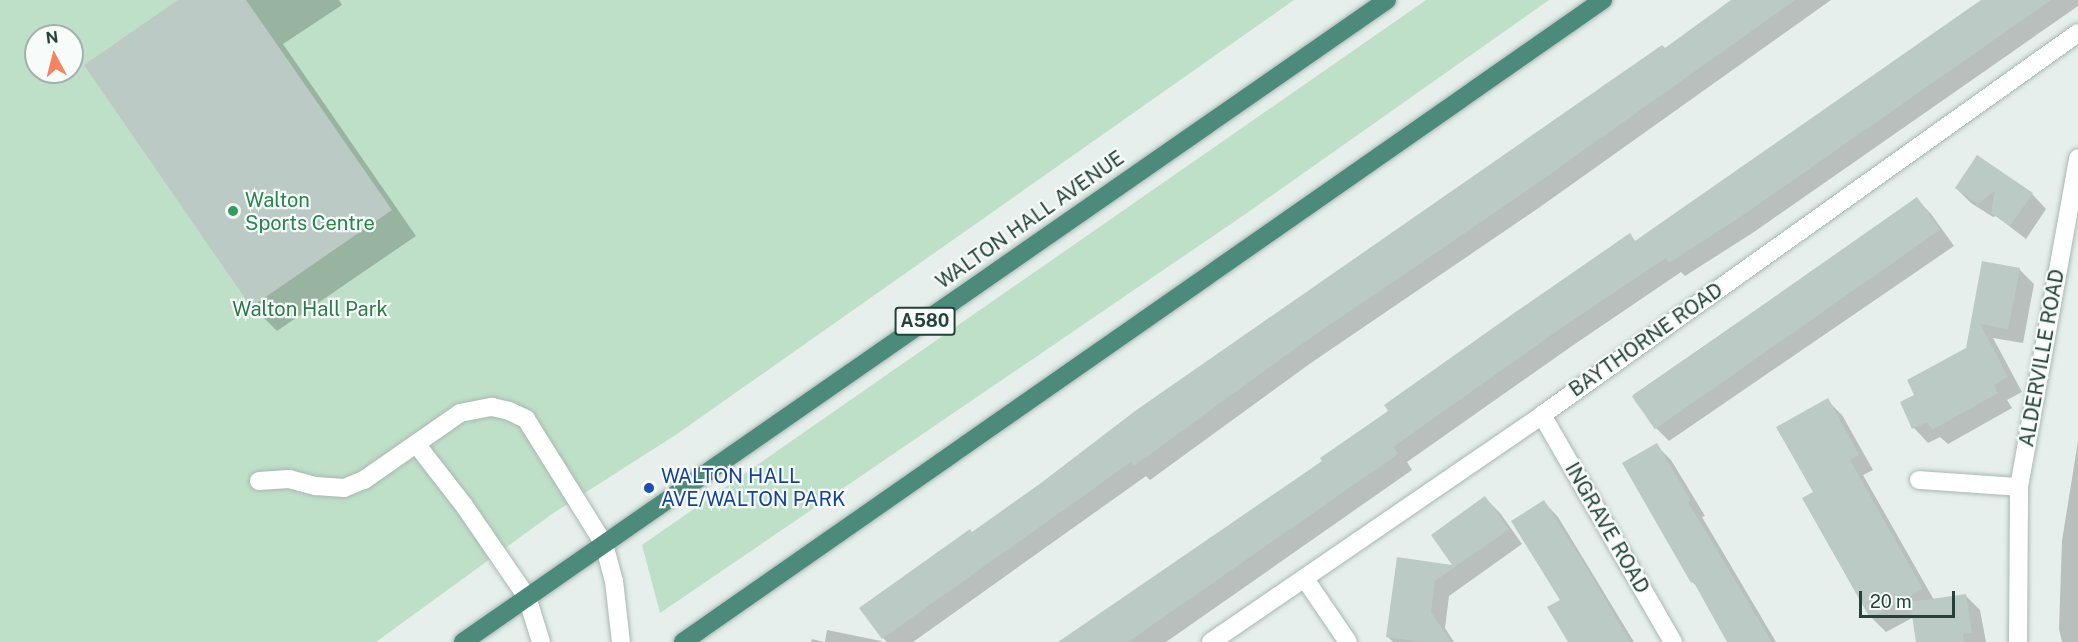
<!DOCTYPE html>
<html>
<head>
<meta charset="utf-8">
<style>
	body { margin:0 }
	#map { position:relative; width:2078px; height:642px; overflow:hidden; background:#e6efeb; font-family:"Public Sans",sans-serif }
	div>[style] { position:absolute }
	.green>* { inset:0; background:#bfe0c8 }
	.shadow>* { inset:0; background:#0003 }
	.building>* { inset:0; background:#bbcac4; transform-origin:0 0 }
	.roads { filter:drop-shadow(0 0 2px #a8b8b2) drop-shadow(0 0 2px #a8b8b2) }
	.minor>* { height:18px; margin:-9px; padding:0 9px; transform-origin:9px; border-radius:9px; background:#fff }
	.trunk>* { height:18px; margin:-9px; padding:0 9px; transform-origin:9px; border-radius:9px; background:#4c8a7c }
	.dots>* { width:16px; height:16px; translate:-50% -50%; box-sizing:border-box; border:3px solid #f7fbf9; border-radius:50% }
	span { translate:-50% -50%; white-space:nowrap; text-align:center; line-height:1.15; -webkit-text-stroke:4.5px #f7fbf9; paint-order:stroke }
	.shield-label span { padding:2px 4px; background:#f7fbf9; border:2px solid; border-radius:4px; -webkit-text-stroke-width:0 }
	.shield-label { font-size:18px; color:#24423a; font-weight:700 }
	.leisure-label { font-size:20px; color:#27864d }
	.left { translate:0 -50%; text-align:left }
	.street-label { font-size:20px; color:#24423a }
	.park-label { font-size:20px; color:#2d7a4b }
	.transit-label { font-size:20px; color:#164399 }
	.north { position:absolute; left:24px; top:24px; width:60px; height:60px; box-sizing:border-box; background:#f7fbf9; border:2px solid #a3b1ad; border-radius:50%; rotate:353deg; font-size:16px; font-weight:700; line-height:24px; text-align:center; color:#24423a }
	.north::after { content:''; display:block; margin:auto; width:21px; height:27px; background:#f4845f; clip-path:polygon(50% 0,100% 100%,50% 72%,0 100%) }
	.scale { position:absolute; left:1859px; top:591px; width:96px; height:27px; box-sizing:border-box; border:3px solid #24423a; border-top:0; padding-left:8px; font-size:18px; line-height:21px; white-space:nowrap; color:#24423a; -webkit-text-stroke:4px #f7fbf9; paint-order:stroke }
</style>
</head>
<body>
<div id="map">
	<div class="green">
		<i style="clip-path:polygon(evenodd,0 0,1294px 0,677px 434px,552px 514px,376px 642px,0 642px,0 0,36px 36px,72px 36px,72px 72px,36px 72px,36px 36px)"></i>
		<i style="clip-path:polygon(1426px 0,1549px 0,1247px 213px,660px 613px,642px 545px)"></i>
	</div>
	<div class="shadow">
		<i style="clip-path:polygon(181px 0,339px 0,342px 5px,283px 44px,416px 236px,277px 331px,252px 306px,86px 65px)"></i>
		<i style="clip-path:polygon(1735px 0,1831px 0,1540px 207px,1308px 365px,1150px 480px,1146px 476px,913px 642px,887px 642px,883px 638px,972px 534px)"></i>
		<i style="clip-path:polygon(1984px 0,2078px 0,2078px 6px,1754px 232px,1685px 276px,1681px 272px,1572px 346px,1407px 462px,1412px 470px,1166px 642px,1062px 642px,1324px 461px,1629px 235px,1636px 242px)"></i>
		<i style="clip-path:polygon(1977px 157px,2032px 194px,2046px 209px,2026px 239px,1996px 216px,1993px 217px,1971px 203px,1956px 188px)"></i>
		<i style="clip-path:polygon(1917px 199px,1931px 214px,1954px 246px,1669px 441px,1654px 426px,1633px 395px)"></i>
		<i style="clip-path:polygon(1983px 265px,2019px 269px,2034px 284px,2023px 343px,1993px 338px,2022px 392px,2007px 400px,2012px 408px,1948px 444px,1940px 437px,1928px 443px,1914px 428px,1916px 395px,1967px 349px)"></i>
		<i style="clip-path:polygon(1827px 400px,1842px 415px,1873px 470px,1863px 475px,1934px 600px,1965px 595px,1980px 610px,1986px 642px,1919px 642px,1914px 617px,1886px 632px,1872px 618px,1804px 498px,1815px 493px)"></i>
		<i style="clip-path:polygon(2078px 441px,2078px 642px,2062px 642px,2059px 629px,2062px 541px)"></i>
		<i style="clip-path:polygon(1656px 445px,1671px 460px,1705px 516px,1702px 517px,1776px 642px,1730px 642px,1699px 588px,1692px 582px)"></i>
		<i style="clip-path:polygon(1485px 498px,1500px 513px,1522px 544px,1449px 596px,1445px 628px,1454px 642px,1393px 642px,1388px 637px,1398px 559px,1455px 567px)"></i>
		<i style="clip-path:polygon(1544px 502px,1558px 517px,1634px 642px,1574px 642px,1562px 600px)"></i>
		<i style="clip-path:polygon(827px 630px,881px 641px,882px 642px,825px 642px)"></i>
		<i style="clip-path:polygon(812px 639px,824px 642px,811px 642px)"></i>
	</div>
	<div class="building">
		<i style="clip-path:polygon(178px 0,246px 0,392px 210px,251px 307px,84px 65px)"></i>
		<i style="clip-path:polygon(1731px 0,1795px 0,1525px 192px,1293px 350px,1134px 466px,1131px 462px,882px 639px,859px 608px,970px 529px,972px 532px,1041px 483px,1135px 411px,1662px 45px,1665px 48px)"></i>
		<i style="clip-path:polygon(1981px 0,2051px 0,1739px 218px,1669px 263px,1666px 258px,1557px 331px,1393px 447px,1398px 454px,1128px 642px,1058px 642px,1322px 461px,1320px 458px,1388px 411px,1384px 405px,1507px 318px,1630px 233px,1635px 241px)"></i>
		<i style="clip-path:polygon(1977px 155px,2033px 193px,2010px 226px,1991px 213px,1995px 191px,1978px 204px,1955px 188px)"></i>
		<i style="left:1917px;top:197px;width:40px;height:348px;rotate:55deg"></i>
		<i style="clip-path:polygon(1982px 261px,2020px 268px,2008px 329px,1980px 324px,2008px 377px,1994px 385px,1998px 393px,1932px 430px,1927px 422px,1912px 429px,1900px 402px,1914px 395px,1907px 380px,1966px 348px)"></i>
		<i style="clip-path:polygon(1828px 398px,1859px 455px,1850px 460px,1923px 589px,1870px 618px,1802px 498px,1813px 492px,1776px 427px)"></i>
		<i style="clip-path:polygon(1657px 443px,1691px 501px,1688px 502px,1772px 642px,1727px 642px,1693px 581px,1691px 583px,1622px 463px)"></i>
		<i style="clip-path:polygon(1485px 496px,1509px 529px,1435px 581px,1431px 612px,1451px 642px,1422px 642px,1386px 637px,1397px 557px,1452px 565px,1431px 535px)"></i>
		<i style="clip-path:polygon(1544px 500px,1588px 570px,1630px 642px,1568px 642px,1547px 607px,1560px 600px,1511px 521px)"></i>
		<i style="clip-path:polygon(1966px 594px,1972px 633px,1963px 634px,1964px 642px,1916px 642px,1910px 602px)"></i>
	</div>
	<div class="roads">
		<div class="minor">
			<i style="left:1542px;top:415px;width:262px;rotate:60deg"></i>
			<i style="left:417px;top:445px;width:75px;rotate:52.1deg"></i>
			<i style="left:463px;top:504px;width:113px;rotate:55.5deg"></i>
			<i style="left:527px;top:597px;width:47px;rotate:72.7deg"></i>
			<i style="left:1919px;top:480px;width:100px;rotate:4deg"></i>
			<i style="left:259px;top:481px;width:30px;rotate:-4deg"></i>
			<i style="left:289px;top:479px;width:28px;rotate:15deg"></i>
			<i style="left:316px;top:486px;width:28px;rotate:4deg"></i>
			<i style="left:344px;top:488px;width:22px;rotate:-22deg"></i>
			<i style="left:364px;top:480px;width:117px;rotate:-34.9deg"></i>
			<i style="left:460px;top:413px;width:33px;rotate:-11deg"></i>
			<i style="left:492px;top:407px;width:17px;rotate:13deg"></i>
			<i style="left:509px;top:411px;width:19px;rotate:25deg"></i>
			<i style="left:526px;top:419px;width:147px;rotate:58deg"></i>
			<i style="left:604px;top:544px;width:38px;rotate:75deg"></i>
			<i style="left:614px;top:581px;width:61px;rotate:83.5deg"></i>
			<i style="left:1305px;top:579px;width:76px;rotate:55.7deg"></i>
			<i style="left:1211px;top:642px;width:401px;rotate:-34.4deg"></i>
			<i style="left:1542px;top:415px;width:658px;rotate:-35.48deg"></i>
			<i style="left:2018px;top:642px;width:155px;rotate:-89.6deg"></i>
			<i style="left:2019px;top:487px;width:334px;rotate:-79.8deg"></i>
		</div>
		<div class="trunk">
			<i style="left:463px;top:642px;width:1125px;rotate:-34.79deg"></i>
			<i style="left:683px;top:642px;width:1122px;rotate:-34.91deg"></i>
		</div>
	</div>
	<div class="dots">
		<i style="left:233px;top:211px;background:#2e9e5b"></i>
		<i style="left:649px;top:488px;background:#1a4fb4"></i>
	</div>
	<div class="shield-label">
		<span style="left:925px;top:321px">A580</span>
	</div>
	<div class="leisure-label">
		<span class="left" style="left:245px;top:212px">Walton<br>Sports Centre</span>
	</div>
	<div class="street-label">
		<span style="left:1030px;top:220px;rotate:-35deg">WALTON HALL AVENUE</span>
		<span style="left:1646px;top:340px;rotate:-35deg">BAYTHORNE ROAD</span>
		<span style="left:2042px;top:358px;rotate:-80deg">ALDERVILLE ROAD</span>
		<span style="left:1607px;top:528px;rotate:60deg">INGRAVE ROAD</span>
	</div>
	<div class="park-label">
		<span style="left:310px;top:309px">Walton Hall Park</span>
	</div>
	<div class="transit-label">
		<span class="left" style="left:661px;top:488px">WALTON HALL<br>AVE/WALTON PARK</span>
	</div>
	<div class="north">N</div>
	<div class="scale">20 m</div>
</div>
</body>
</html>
